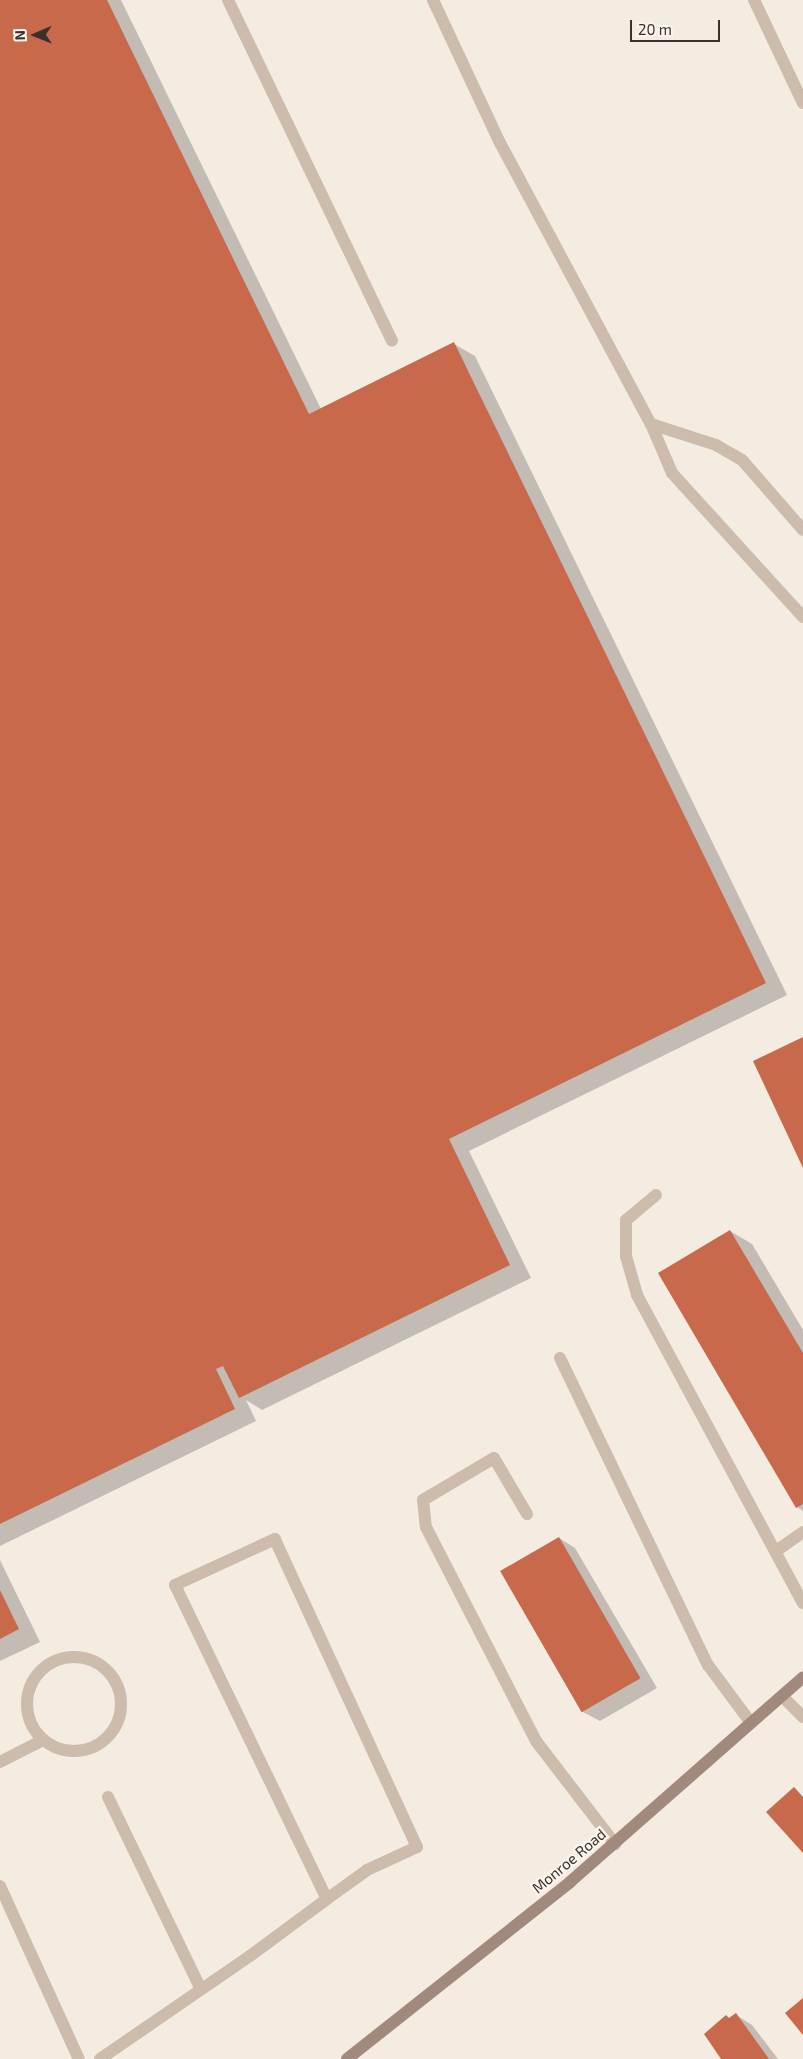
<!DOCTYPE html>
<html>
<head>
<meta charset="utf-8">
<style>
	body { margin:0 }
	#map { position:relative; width:803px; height:2059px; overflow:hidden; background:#f4ebe1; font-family:"Exo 2",sans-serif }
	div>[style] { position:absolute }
	.shadow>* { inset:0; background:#0003 }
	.building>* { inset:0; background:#c8694b; transform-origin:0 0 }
	.lane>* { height:12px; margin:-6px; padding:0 6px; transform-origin:6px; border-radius:6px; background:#cdbbac }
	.lane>.ring { margin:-6px; padding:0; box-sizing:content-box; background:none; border:12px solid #cdbbac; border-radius:50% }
	.secondary>* { height:12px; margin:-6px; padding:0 6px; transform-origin:6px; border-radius:6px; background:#a18a7d }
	span { translate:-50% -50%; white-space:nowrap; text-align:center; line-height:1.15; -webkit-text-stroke:5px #fbf5ee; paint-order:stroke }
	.street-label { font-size:15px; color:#3b302b }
	.north { position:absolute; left:10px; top:10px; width:50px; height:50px; -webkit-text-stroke:4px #fbf5ee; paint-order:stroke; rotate:269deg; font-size:14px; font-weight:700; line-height:20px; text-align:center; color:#3b302b }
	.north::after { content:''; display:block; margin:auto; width:18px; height:22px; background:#3b302b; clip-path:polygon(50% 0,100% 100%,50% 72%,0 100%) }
	.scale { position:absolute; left:630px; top:20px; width:90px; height:22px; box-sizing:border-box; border:2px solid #3b302b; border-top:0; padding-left:6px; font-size:15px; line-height:18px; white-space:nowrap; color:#3b302b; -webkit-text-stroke:4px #fbf5ee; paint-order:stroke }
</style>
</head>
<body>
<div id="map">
	<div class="shadow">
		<i style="clip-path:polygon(0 0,121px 0,321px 409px,454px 344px,475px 356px,787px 995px,469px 1151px,531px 1278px,262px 1410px,246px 1400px,256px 1421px,0 1546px)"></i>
		<i style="clip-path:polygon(730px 1231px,752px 1244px,803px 1330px,803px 1511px,797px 1507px)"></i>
		<i style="clip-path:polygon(559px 1538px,575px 1548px,657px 1688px,600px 1721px,583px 1712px)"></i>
		<i style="clip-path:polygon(0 1560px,40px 1642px,0 1661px)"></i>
		<i style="clip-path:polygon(736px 2015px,752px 2025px,778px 2059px,723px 2059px,730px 2019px)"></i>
	</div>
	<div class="building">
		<i style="clip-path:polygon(0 0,107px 0,309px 414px,454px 342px,766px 983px,449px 1139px,510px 1265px,239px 1398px,223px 1366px,216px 1369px,235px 1409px,0 1524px)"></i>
		<i style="clip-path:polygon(803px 1037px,803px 1168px,753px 1061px)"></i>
		<i style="clip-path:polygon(730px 1230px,803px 1353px,803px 1504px,796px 1508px,658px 1273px)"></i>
		<i style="left:559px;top:1537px;width:163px;height:68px;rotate:60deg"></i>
		<i style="clip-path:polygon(0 1590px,19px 1629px,0 1639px)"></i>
		<i style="clip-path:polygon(794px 1787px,803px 1797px,803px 1853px,766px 1812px)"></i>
		<i style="clip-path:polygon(803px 1998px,803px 2035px,785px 2013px)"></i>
		<i style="clip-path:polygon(736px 2013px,769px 2059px,721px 2059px,704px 2034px,726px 2015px,729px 2018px)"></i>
	</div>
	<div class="lane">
		<i style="left:228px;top:0;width:378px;rotate:64.3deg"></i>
		<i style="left:433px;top:0;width:156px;rotate:64.9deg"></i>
		<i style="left:499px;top:141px;width:321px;rotate:61.8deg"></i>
		<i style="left:651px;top:424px;width:53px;rotate:66.8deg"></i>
		<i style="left:672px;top:473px;width:195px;rotate:47.7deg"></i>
		<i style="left:754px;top:0;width:114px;rotate:64.6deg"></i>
		<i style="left:651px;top:424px;width:68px;rotate:17.9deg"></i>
		<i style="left:716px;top:445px;width:30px;rotate:30deg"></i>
		<i style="left:742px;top:460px;width:93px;rotate:48.9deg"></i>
		<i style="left:656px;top:1195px;width:39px;rotate:140deg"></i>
		<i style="left:626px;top:1220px;width:36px;rotate:90deg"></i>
		<i style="left:626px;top:1256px;width:41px;rotate:74.2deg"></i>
		<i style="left:637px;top:1295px;width:350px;rotate:61.7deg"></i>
		<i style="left:560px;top:1358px;width:341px;rotate:64.3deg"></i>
		<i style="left:708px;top:1665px;width:72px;rotate:53.4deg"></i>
		<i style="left:527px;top:1514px;width:65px;rotate:-120.5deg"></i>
		<i style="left:494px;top:1458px;width:82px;rotate:149.4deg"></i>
		<i style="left:423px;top:1500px;width:27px;rotate:84deg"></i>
		<i style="left:426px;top:1527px;width:241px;rotate:62.8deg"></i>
		<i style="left:536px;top:1741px;width:130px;rotate:52.5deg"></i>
		<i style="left:776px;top:1551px;width:33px;rotate:-35deg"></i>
		<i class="ring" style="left:27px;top:1657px;width:82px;height:82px"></i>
		<i style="left:782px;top:1696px;width:30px;rotate:45deg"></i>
		<i style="left:0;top:1762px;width:48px;rotate:-27.1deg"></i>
		<i style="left:108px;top:1797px;width:213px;rotate:64.2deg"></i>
		<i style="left:0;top:1886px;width:190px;rotate:65.5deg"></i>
		<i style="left:100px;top:2059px;width:182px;rotate:-34.5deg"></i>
		<i style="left:250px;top:1956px;width:96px;rotate:-36.5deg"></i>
		<i style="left:327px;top:1899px;width:49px;rotate:-35.9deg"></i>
		<i style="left:367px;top:1870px;width:55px;rotate:-24.7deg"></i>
		<i style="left:417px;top:1847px;width:339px;rotate:-114.8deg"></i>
		<i style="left:275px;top:1539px;width:110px;rotate:155.3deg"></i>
		<i style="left:175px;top:1585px;width:349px;rotate:64.2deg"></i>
	</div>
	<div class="secondary">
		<i style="left:347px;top:2059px;width:285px;rotate:-38.4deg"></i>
		<i style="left:570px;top:1882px;width:310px;rotate:-41.3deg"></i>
	</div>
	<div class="street-label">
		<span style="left:569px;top:1861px;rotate:-40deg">Monroe Road</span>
	</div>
	<div class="north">N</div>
	<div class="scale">20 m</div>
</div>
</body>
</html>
